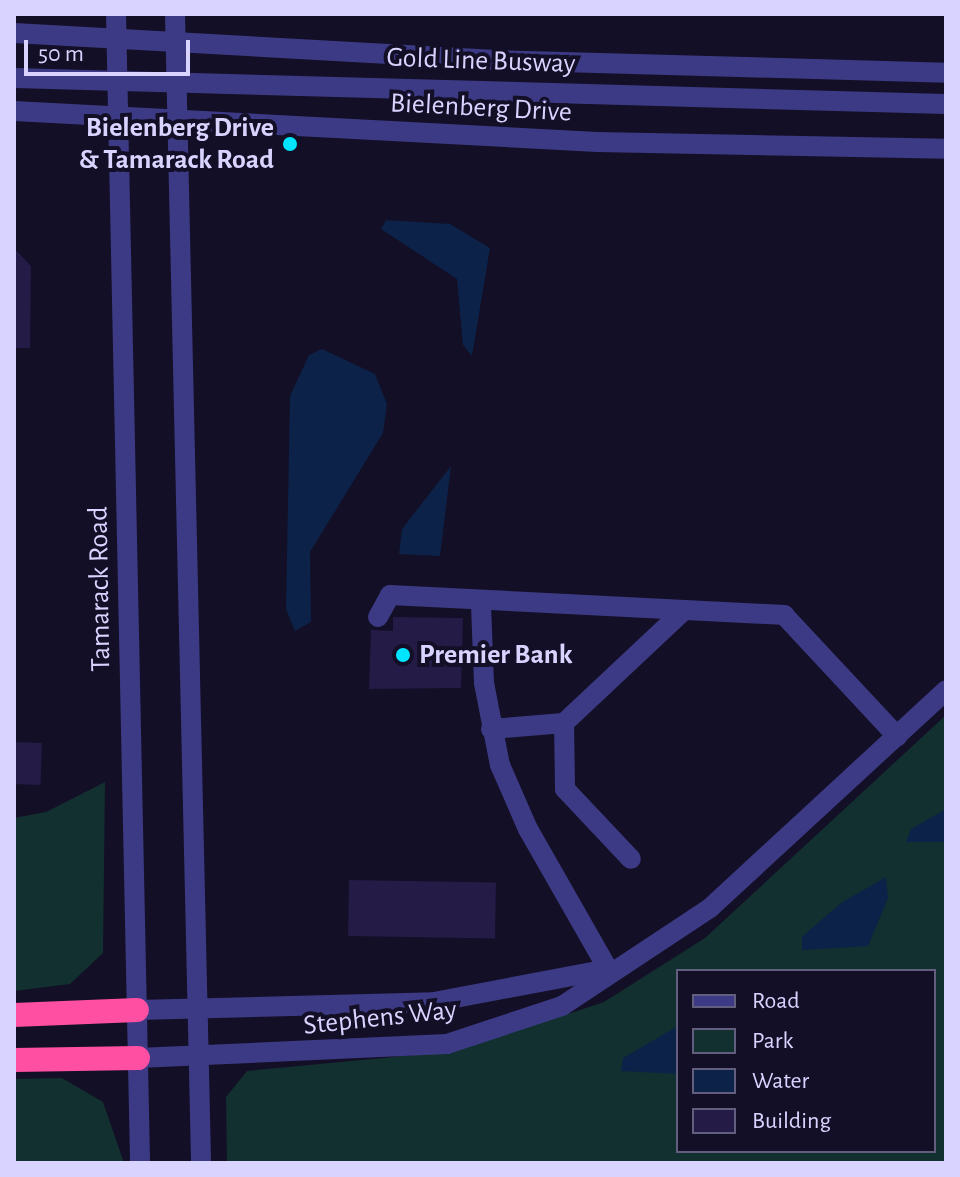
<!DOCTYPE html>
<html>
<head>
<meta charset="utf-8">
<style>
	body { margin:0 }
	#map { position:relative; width:960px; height:1177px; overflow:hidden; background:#130f26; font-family:"Alegreya Sans",sans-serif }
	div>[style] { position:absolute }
	.green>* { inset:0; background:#12302f }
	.water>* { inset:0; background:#0c2248 }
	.building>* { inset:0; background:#241b47; transform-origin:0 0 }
	.minor>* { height:20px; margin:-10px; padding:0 10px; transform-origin:10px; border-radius:10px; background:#3d3a85 }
	.highway>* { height:24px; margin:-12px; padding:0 12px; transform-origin:12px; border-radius:12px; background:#ff4fa3 }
	.dots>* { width:22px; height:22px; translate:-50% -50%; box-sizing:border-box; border:4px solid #130f26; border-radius:50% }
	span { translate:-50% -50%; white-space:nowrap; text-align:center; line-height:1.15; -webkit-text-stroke:8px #130f26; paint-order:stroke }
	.street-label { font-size:28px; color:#d9d4ff }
	.poi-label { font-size:28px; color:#d9d4ff; font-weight:700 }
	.right { translate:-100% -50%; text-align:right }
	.left { translate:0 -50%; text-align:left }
	.frame { position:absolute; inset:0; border:16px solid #d9d4ff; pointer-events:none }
	.legend { position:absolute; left:676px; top:969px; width:260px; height:184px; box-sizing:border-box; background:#130f26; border:2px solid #625e7d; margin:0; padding:10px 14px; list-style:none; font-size:24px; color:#d9d4ff }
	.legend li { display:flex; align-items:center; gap:16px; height:40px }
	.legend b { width:40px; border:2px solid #625e7d }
	.scale { position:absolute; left:24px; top:40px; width:166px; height:36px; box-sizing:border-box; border:4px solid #d9d4ff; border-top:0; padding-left:10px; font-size:24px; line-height:28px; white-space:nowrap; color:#d9d4ff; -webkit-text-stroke:6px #130f26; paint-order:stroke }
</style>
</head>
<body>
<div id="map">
	<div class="green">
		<i style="clip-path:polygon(evenodd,946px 715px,946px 1163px,227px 1163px,226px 1097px,247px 1071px,456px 1051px,604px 1002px,705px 938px,946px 715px,678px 971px,934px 971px,934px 1151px,678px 1151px,678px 971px)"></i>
		<i style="clip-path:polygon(105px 782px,103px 953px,70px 984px,14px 991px,14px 818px,46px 812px)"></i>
		<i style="clip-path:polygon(62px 1078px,103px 1102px,124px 1163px,14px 1163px,14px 1079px)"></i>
	</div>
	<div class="water">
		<i style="clip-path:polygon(386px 220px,450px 224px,490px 248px,472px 356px,463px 345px,457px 279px,381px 229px)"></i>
		<i style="clip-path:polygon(322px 349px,375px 374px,387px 404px,383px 433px,310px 552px,311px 622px,295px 631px,286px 609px,290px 396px,309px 355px)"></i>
		<i style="clip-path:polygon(451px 466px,440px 556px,399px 554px,402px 529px)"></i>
		<i style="clip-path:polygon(946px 809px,946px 842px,906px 842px,911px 829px)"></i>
		<i style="clip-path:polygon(886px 877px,888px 898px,868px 946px,802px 950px,802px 937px,841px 903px)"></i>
		<i style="clip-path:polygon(678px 1026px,678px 1074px,621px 1071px,623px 1058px)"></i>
	</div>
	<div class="building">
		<i style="clip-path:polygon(14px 248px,31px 266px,30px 348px,14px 348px)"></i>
		<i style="clip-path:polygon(393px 617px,463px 618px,461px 688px,369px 689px,371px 630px,393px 631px)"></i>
		<i style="left:14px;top:742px;width:28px;height:42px;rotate:2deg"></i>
		<i style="left:349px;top:880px;width:147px;height:56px;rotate:1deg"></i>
	</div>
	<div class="minor">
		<i style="left:116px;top:14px;width:1149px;rotate:88.8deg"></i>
		<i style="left:175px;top:14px;width:1149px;rotate:88.7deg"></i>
		<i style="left:14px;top:33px;width:478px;rotate:3.2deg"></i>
		<i style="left:491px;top:60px;width:455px;rotate:1.6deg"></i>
		<i style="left:14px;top:78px;width:932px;rotate:1.6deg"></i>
		<i style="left:14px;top:111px;width:584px;rotate:3.04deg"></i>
		<i style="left:597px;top:142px;width:349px;rotate:1.1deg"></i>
		<i style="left:481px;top:605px;width:78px;rotate:87.8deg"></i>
		<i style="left:484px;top:683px;width:84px;rotate:79deg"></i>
		<i style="left:500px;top:765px;width:70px;rotate:66.4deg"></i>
		<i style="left:528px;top:829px;width:161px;rotate:60.3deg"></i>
		<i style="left:378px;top:617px;width:25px;rotate:-61deg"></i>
		<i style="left:390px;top:595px;width:395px;rotate:2.9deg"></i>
		<i style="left:784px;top:615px;width:166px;rotate:47deg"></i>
		<i style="left:564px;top:723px;width:161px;rotate:-43.2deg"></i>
		<i style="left:491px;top:729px;width:73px;rotate:-4.7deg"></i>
		<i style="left:564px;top:723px;width:66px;rotate:89.1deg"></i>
		<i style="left:565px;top:789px;width:96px;rotate:46.7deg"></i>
		<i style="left:137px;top:1010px;width:297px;rotate:-1.5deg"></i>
		<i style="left:434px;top:1002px;width:177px;rotate:-10.7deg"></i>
		<i style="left:138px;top:1058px;width:309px;rotate:-2.6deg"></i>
		<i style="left:447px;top:1044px;width:121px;rotate:-18.3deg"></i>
		<i style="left:562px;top:1006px;width:178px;rotate:-33.5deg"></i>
		<i style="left:710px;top:908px;width:321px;rotate:-42.7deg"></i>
	</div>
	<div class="highway">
		<i style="left:14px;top:1015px;width:123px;rotate:-2.3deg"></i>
		<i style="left:14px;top:1060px;width:124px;rotate:-0.9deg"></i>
	</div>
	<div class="dots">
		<i style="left:290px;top:144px;background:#00e5ff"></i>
		<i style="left:403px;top:655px;background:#00e5ff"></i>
	</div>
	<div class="street-label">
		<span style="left:481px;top:61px;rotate:2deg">Gold Line Busway</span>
		<span style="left:481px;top:108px;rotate:3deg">Bielenberg Drive</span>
		<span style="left:100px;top:589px;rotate:-91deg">Tamarack Road</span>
		<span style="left:380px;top:1018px;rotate:-6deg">Stephens Way</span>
	</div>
	<div class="poi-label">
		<span class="right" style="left:274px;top:144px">Bielenberg Drive<br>&amp; Tamarack Road</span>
		<span class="left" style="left:419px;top:655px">Premier Bank</span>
	</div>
	<div class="frame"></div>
	<ul class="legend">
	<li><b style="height:10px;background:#3d3a85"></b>Road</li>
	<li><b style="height:22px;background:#12302f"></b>Park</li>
	<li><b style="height:22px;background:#0c2248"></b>Water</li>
	<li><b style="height:22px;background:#241b47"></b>Building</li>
	</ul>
	<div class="scale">50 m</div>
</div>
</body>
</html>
